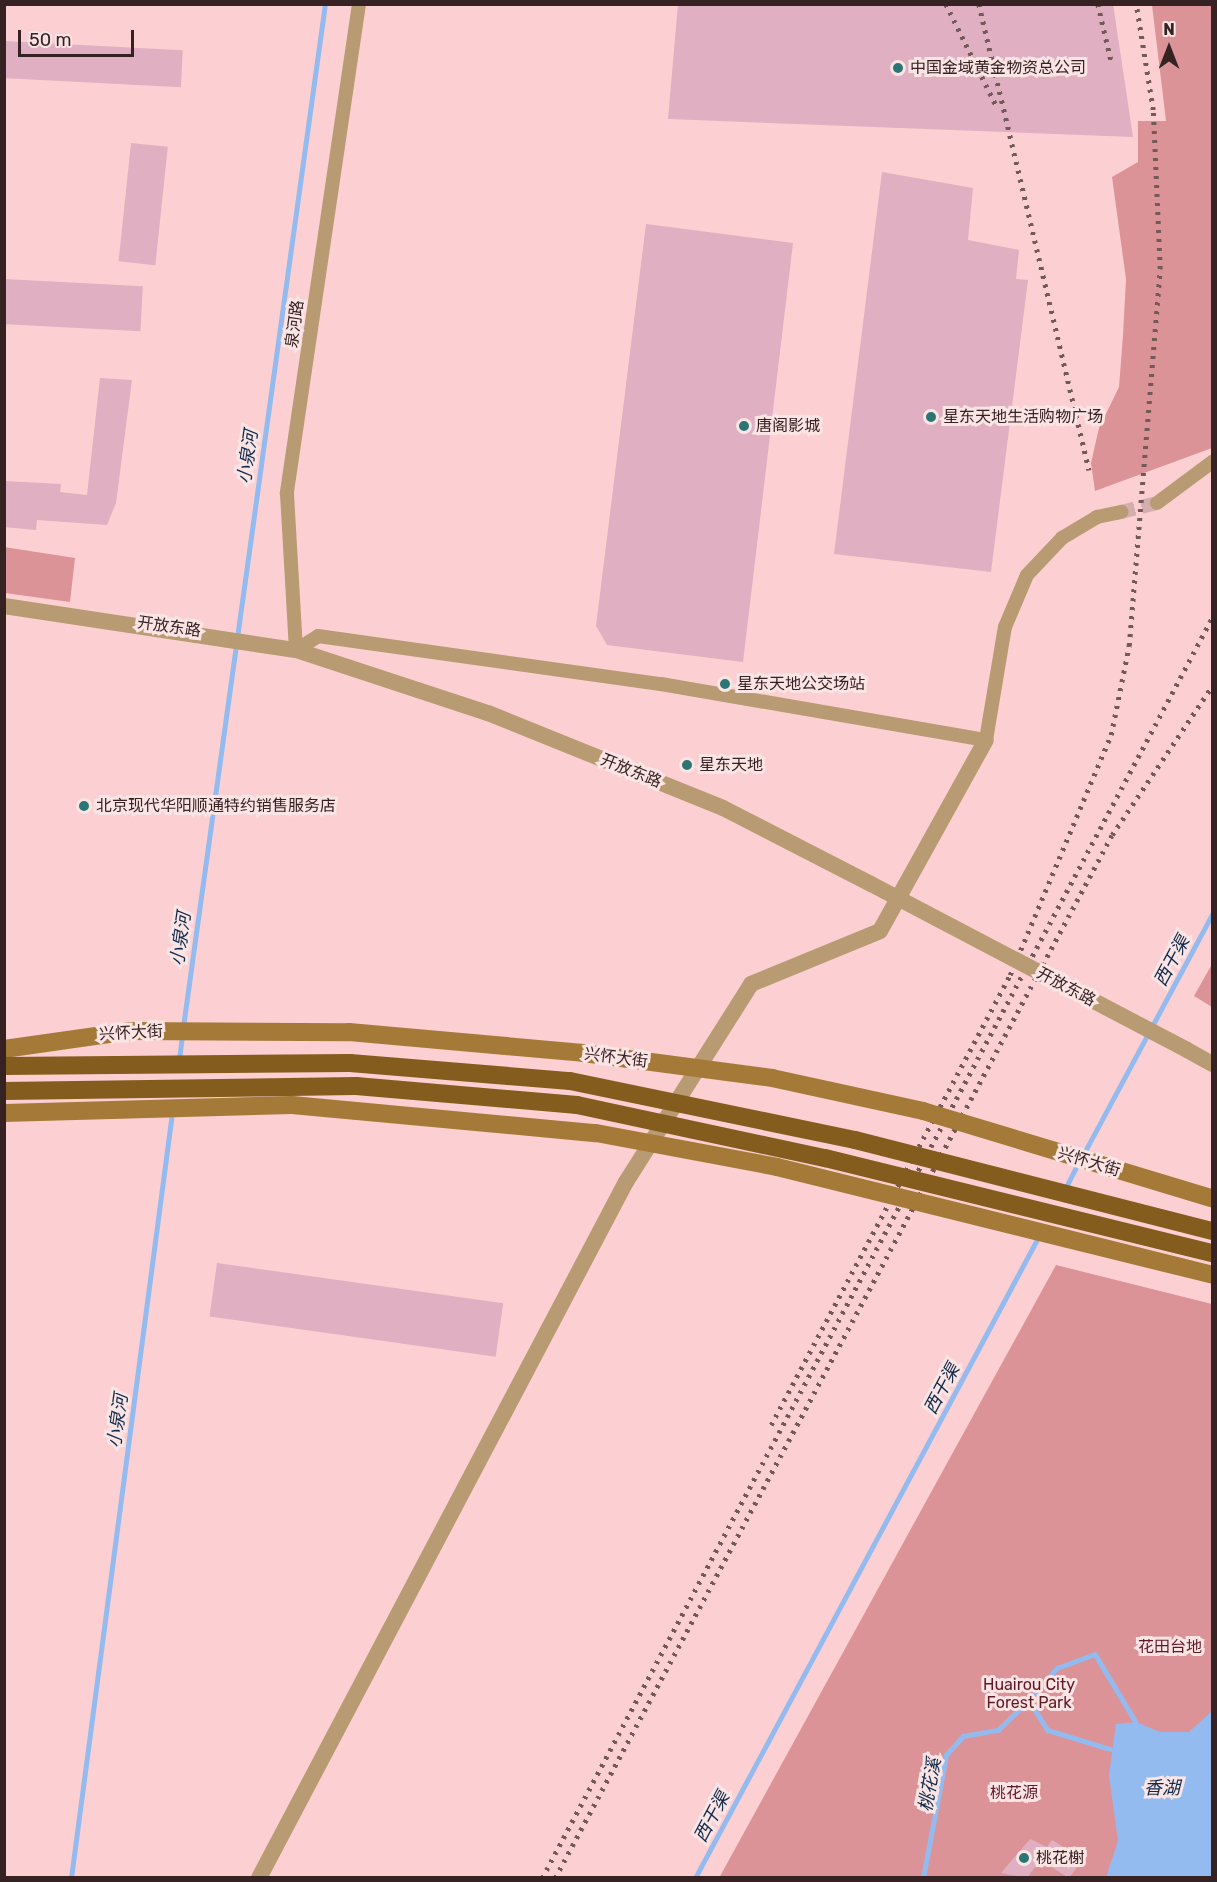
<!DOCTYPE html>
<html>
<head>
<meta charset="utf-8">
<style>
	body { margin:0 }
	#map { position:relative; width:1217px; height:1882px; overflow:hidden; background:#fcd0d2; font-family:Rubik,"Noto Sans SC",sans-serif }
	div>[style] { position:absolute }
	.green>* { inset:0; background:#dc9398 }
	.water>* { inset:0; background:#93bbef }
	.stream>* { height:4.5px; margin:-2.25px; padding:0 2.25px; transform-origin:2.25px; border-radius:2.25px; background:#93bbef }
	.building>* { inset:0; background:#e0afc1; transform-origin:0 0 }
	.minor-tunnel>* { height:14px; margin-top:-7px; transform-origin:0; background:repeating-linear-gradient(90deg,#d4adaf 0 14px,transparent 0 21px) }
	.minor>* { height:14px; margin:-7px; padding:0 7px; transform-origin:7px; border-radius:7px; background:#b89b73 }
	.tertiary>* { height:16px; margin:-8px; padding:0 8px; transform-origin:8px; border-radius:8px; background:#b89b73 }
	.rail>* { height:4.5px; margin-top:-2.25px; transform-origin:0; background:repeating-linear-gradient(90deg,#74595a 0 3px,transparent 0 9px) }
	.tertiary-bridge>* { height:16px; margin:-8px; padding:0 8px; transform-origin:8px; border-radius:8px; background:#b89b73 }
	.secondary-bridge>* { height:18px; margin:-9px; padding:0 9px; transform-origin:9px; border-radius:9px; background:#a57a39 }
	.trunk-bridge>* { height:18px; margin:-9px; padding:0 9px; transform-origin:9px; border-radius:9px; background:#845c1e }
	.dots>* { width:16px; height:16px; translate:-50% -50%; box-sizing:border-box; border:3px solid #fae4e4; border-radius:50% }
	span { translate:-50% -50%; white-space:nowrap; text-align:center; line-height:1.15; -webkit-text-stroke:6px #fae4e4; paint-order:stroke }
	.poi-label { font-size:16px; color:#362223 }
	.left { translate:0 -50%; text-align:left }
	.street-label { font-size:16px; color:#362223 }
	.park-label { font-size:16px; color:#611925 }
	.water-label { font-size:18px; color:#0e294a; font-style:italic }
	.frame { position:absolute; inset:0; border:6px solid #362223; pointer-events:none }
	.north { position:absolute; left:1139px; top:18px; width:60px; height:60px; -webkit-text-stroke:4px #fae4e4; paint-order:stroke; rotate:0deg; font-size:16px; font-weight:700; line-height:24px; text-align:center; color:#362223 }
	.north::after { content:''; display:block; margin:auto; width:21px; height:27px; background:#362223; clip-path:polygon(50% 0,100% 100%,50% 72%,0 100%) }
	.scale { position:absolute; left:18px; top:30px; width:116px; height:27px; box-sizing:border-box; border:3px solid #362223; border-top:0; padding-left:8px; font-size:18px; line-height:21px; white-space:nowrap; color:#362223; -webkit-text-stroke:4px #fae4e4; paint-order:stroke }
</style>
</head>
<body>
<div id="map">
	<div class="green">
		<i style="clip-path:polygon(1152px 5px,1212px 5px,1212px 448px,1095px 491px,1091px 463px,1099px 428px,1119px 387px,1123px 335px,1126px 279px,1112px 177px,1138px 162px,1138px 121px,1166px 121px)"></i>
		<i style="clip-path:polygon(4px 547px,75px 558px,70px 602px,5px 593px)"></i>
		<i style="clip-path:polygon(1212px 964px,1212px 1007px,1194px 996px)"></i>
		<i style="clip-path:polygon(1056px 1265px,1212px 1304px,1212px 1877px,719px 1878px)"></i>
	</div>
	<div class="water">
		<i style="clip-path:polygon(1212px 1711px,1212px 1877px,1106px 1877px,1118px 1841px,1109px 1775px,1116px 1724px,1136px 1722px,1160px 1732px,1189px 1732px)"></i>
	</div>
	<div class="stream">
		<i style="left:183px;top:1027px;width:1033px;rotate:-82.1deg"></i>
		<i style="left:179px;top:1060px;width:25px;rotate:-83deg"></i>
		<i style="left:1083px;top:1155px;width:273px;rotate:-61.8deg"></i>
		<i style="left:1065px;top:1189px;width:30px;rotate:-63deg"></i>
		<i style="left:1029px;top:1700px;width:43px;rotate:-48.8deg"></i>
		<i style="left:1057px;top:1668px;width:40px;rotate:-20.2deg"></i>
		<i style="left:1095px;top:1654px;width:79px;rotate:58.9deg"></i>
		<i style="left:71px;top:1878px;width:772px;rotate:-82.48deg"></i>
		<i style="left:695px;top:1878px;width:728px;rotate:-61.82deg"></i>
		<i style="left:923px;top:1878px;width:125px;rotate:-79.4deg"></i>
		<i style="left:946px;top:1755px;width:25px;rotate:-48deg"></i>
		<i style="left:963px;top:1736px;width:36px;rotate:-10deg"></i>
		<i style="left:998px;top:1730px;width:43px;rotate:-44.1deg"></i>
		<i style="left:1029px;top:1700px;width:36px;rotate:58deg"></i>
		<i style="left:1048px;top:1730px;width:65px;rotate:17deg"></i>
	</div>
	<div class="building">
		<i style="clip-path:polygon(678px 4px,1113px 4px,1133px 137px,668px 119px)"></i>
		<i style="left:4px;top:41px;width:179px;height:37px;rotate:3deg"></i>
		<i style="left:131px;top:143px;width:37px;height:119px;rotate:6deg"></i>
		<i style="clip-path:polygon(882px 172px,973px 188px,968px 240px,1019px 250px,1016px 279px,1028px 280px,991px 572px,834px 554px)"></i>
		<i style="clip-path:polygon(646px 224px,793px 243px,743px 662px,607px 645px,596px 626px)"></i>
		<i style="left:4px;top:279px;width:139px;height:45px;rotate:3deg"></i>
		<i style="clip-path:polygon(100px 378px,132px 380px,116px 503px,107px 525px,37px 520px,36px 530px,4px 527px,4px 481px,61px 484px,60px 492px,87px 495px)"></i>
		<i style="left:217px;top:1263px;width:289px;height:54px;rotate:8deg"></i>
		<i style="clip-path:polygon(1030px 1839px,1047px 1847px,1052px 1840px,1083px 1859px,1069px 1878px,1040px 1860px,1027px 1878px,1001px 1873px)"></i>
	</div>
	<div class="minor-tunnel">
		<i style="left:1121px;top:512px;width:37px;rotate:-14deg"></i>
	</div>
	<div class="minor">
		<i style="left:359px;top:4px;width:495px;rotate:98.4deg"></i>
		<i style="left:287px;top:494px;width:156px;rotate:86.7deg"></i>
		<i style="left:296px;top:650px;width:26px;rotate:-32deg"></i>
		<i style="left:318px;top:636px;width:346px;rotate:8deg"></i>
		<i style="left:661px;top:684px;width:330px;rotate:9.8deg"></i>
		<i style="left:986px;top:740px;width:115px;rotate:-80.5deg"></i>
		<i style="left:1005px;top:627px;width:56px;rotate:-67.1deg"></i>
		<i style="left:1027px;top:575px;width:51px;rotate:-46.6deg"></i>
		<i style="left:1062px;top:538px;width:41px;rotate:-31deg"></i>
		<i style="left:1097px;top:517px;width:25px;rotate:-12deg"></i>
		<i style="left:1157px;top:503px;width:69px;rotate:-36.7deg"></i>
	</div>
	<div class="tertiary">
		<i style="left:4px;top:606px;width:295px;rotate:8.6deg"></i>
		<i style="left:296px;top:650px;width:202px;rotate:18.2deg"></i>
		<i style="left:488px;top:713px;width:253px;rotate:22deg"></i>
		<i style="left:723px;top:808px;width:166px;rotate:27.2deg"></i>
		<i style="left:1187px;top:1050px;width:29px;rotate:29deg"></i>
		<i style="left:259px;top:1878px;width:787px;rotate:-62.2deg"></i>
		<i style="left:626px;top:1182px;width:234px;rotate:-57.7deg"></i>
		<i style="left:751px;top:984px;width:139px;rotate:-22.3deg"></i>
		<i style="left:880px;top:931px;width:218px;rotate:-61deg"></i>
	</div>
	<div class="rail">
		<i style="left:946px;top:4px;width:115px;rotate:63.7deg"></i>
		<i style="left:979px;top:4px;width:479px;rotate:76.7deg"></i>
		<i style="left:1098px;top:4px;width:62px;rotate:76.9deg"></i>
		<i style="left:771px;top:1425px;width:510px;rotate:-62.03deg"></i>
		<i style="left:1010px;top:975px;width:260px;rotate:-67.2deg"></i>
		<i style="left:1111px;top:735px;width:91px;rotate:-78.6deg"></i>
		<i style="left:1129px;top:646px;width:378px;rotate:-85.3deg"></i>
		<i style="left:1160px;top:269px;width:159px;rotate:-92.5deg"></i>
		<i style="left:1153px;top:110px;width:107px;rotate:-99.1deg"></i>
		<i style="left:542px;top:1878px;width:1427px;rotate:-62deg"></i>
		<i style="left:555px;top:1878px;width:1182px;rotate:-61.9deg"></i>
		<i style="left:1112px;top:835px;width:179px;rotate:-56.1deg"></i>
	</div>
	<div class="tertiary-bridge">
		<i style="left:871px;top:884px;width:357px;rotate:27.7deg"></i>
	</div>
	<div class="secondary-bridge">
		<i style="left:4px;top:1049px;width:127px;rotate:-8.1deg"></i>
		<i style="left:130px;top:1031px;width:219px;rotate:0.3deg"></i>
		<i style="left:349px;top:1032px;width:235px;rotate:5.1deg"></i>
		<i style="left:583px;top:1053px;width:191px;rotate:7.5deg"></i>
		<i style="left:772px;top:1078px;width:155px;rotate:12.3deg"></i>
		<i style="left:923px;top:1111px;width:302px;rotate:16.8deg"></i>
		<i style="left:4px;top:1113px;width:288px;rotate:-1.6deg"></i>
		<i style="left:292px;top:1105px;width:305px;rotate:5.3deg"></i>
		<i style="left:596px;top:1133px;width:184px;rotate:10.6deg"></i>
		<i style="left:777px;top:1167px;width:448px;rotate:13.9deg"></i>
	</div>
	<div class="trunk-bridge">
		<i style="left:4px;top:1066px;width:346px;rotate:-0.5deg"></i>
		<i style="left:350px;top:1063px;width:221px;rotate:4.7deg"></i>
		<i style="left:570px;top:1081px;width:291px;rotate:11.7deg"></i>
		<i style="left:855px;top:1140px;width:368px;rotate:14.3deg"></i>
		<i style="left:4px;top:1091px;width:352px;rotate:-0.8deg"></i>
		<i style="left:356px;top:1086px;width:222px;rotate:4.9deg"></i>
		<i style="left:577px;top:1105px;width:254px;rotate:12.1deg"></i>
		<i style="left:825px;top:1158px;width:398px;rotate:13.8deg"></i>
	</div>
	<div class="dots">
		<i style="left:898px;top:68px;background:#2b7575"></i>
		<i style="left:931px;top:417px;background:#2b7575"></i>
		<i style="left:744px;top:426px;background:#2b7575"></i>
		<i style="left:725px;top:684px;background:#2b7575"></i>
		<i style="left:687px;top:765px;background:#2b7575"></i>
		<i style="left:84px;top:806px;background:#2b7575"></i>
		<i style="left:1024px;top:1858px;background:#2b7575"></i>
	</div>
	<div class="poi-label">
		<span class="left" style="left:910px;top:68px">中国金域黄金物资总公司</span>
		<span class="left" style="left:943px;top:417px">星东天地生活购物广场</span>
		<span class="left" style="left:756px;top:426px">唐阁影城</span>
		<span class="left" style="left:737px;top:684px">星东天地公交场站</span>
		<span class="left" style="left:699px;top:765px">星东天地</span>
		<span class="left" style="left:96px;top:806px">北京现代华阳顺通特约销售服务店</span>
		<span class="left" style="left:1036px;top:1858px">桃花榭</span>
	</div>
	<div class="street-label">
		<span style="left:295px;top:324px;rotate:-82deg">泉河路</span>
		<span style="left:169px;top:627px;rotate:8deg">开放东路</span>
		<span style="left:631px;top:771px;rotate:22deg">开放东路</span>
		<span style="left:1066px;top:987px;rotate:28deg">开放东路</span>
		<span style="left:131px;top:1033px;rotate:-3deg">兴怀大街</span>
		<span style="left:616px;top:1058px;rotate:7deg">兴怀大街</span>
		<span style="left:1089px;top:1162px;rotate:17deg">兴怀大街</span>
	</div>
	<div class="park-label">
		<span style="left:1170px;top:1647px">花田台地</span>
		<span style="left:1029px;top:1694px">Huairou City<br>Forest Park</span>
		<span style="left:1014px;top:1793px">桃花源</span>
	</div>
	<div class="water-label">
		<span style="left:248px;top:457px;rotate:-82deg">小泉河</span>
		<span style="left:181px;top:939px;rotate:-82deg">小泉河</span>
		<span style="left:1172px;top:961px;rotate:-62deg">西干渠</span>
		<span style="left:942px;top:1389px;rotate:-62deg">西干渠</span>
		<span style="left:118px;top:1421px;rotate:-82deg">小泉河</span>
		<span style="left:930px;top:1785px;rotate:-80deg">桃花溪</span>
		<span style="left:1162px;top:1788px">香湖</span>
		<span style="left:712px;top:1817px;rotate:-62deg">西干渠</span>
	</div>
	<div class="frame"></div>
	<div class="north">N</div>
	<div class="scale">50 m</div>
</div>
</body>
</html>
